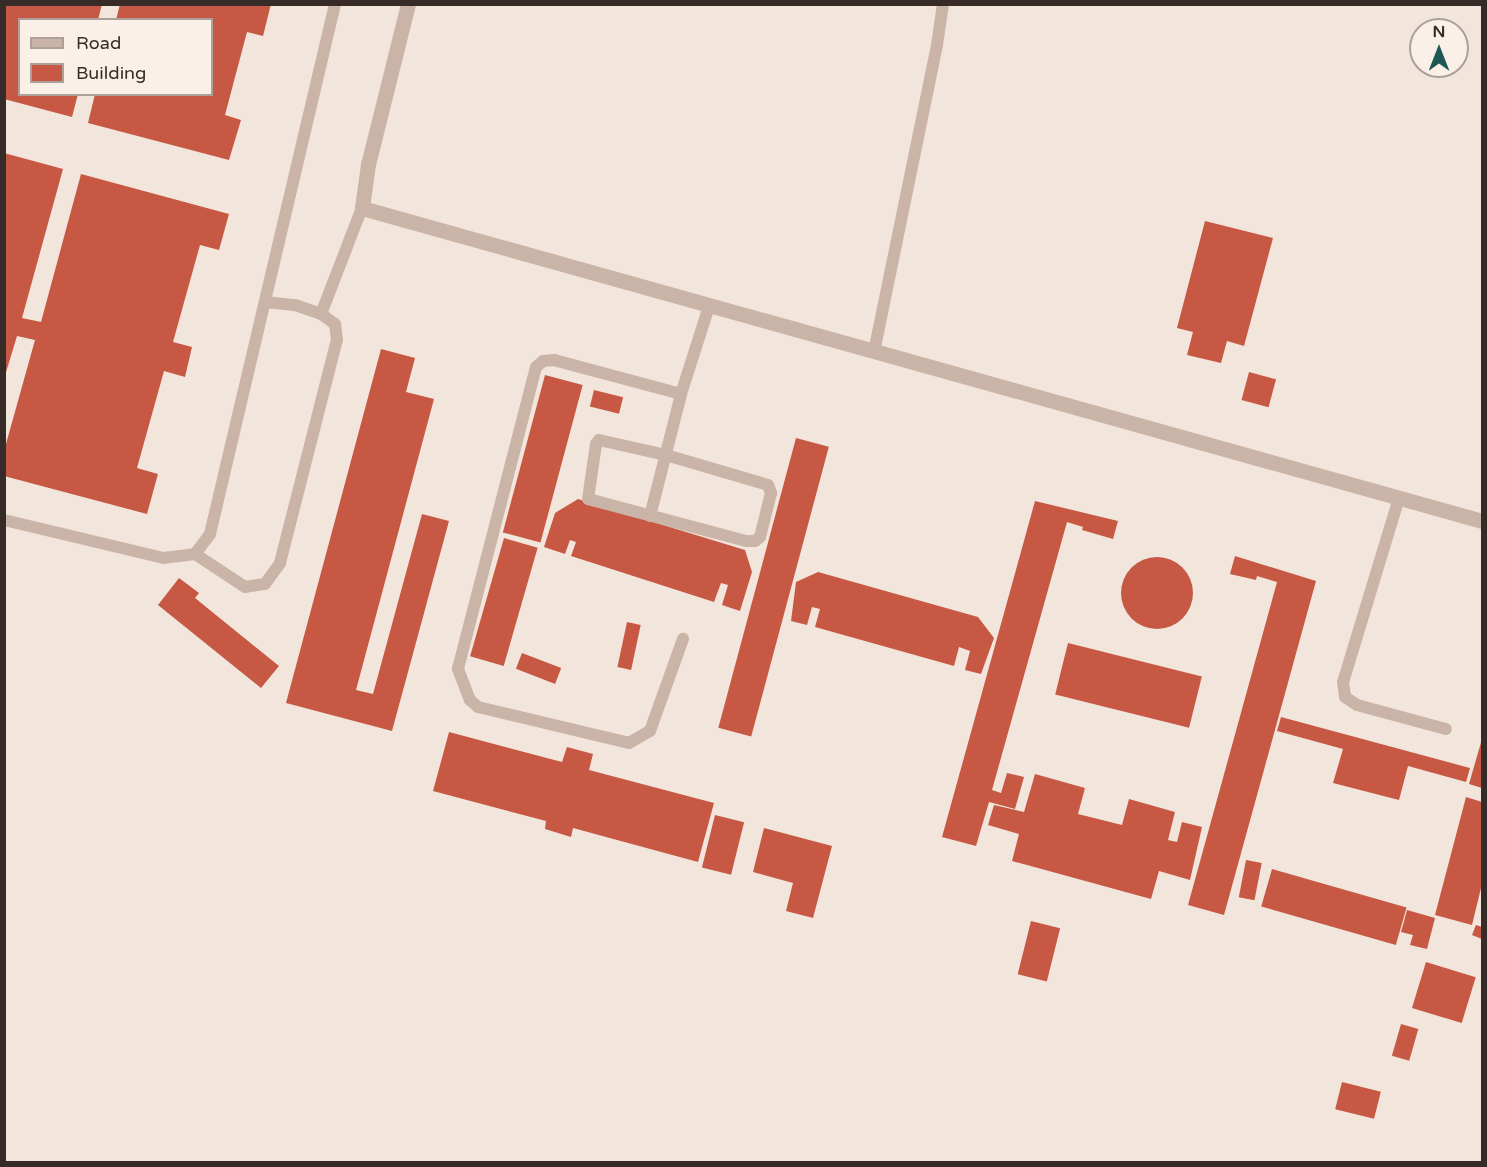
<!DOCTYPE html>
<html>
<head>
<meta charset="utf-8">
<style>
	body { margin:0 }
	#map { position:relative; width:1487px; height:1167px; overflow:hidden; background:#f2e5db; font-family:"Varela Round",sans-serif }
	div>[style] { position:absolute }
	.building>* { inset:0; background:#c75944; transform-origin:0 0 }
	.round { border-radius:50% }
	.lane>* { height:12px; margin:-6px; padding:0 6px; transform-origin:6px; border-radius:6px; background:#cab4a7 }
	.street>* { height:15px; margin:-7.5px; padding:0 7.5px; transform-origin:7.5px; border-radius:7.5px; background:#cab4a7 }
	span { translate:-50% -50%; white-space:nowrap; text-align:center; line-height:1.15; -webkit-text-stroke:5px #faf0e7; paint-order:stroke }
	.frame { position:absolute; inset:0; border:6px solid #362b27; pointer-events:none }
	.legend { position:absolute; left:18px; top:18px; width:195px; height:78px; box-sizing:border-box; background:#faf0e7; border:2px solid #aca19a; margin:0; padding:8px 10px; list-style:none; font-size:18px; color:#362b27 }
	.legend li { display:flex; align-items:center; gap:12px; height:30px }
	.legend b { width:30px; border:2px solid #aca19a }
	.north { position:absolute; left:1409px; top:18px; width:60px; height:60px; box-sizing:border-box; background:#faf0e7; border:2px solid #aca19a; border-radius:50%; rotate:0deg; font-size:16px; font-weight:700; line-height:24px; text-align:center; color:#362b27 }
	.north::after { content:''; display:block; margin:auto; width:21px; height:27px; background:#1d5857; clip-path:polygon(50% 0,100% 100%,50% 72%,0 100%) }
</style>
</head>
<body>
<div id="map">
	<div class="building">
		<i style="clip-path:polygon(4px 4px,102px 4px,98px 20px,20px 20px,20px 94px,78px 94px,72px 117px,4px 99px)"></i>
		<i style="clip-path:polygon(120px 4px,271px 4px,263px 36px,247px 32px,225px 115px,241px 120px,229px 160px,88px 123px,95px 94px,212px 94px,212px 20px,116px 20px)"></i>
		<i style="clip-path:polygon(4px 153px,63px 169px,22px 318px,41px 322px,81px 174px,229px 214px,219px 250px,200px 245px,173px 342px,192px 347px,185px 377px,164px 371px,137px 468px,158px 474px,147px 514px,4px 476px,4px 451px,35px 340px,17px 336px,4px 379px)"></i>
		<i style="clip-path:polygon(1205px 221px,1273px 238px,1244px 346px,1227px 341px,1221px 363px,1187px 355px,1193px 332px,1177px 328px)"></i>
		<i style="clip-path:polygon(381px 349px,415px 358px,406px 392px,434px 399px,356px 690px,373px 694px,422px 514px,449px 521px,392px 731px,286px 703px)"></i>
		<i style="left:1249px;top:372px;width:28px;height:29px;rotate:15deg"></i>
		<i style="left:545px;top:375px;width:39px;height:163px;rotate:15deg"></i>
		<i style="left:594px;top:390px;width:30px;height:17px;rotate:14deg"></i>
		<i style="left:796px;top:438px;width:34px;height:300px;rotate:15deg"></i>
		<i style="clip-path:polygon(578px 499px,745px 550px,752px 572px,740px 611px,722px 605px,728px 585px,721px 583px,714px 602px,571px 556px,576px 542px,570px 540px,565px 554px,544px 547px,555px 513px)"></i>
		<i style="clip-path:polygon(1035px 501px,1118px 521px,1113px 539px,1082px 530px,1083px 527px,1067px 522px,992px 790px,1001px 793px,1007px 773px,1024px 777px,1015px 809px,989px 802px,976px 846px,942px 837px)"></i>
		<i style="left:504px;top:538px;width:35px;height:123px;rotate:16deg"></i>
		<i style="clip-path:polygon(1235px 556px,1316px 581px,1224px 915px,1188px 905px,1277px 582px,1257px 576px,1256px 580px,1230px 574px)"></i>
		<i class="round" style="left:1121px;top:557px;width:72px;height:72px"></i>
		<i style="clip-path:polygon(818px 572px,978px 617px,994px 638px,981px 674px,965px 670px,970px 651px,959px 647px,954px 666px,815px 627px,820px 609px,812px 607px,807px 625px,791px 621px,796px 582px)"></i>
		<i style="clip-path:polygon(179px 578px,199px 593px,195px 598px,279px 666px,261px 688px,158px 605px)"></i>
		<i style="left:627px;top:622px;width:14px;height:46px;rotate:12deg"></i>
		<i style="left:1068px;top:643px;width:138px;height:53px;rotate:14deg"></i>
		<i style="left:522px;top:653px;width:42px;height:17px;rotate:21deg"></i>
		<i style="clip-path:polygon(1281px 717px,1470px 768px,1466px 782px,1408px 766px,1399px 800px,1333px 783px,1343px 749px,1277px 731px)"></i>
		<i style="clip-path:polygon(449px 732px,562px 762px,567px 747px,593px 754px,589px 770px,714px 803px,698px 862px,573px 828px,571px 837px,545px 829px,546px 821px,433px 791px)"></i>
		<i style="clip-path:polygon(1482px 739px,1482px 788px,1469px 784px)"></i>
		<i style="clip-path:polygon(1035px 774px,1085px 788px,1078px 814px,1122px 825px,1129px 799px,1175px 812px,1168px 840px,1177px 842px,1182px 822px,1202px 827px,1190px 880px,1159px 871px,1151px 899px,1012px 861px,1019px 834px,988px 825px,994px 805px,1024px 812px)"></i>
		<i style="clip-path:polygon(1466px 797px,1482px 802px,1482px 884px,1472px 925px,1435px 915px)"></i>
		<i style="left:715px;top:815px;width:30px;height:54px;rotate:14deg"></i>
		<i style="clip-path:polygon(764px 828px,832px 846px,813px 918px,786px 911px,793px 883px,753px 872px)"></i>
		<i style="left:1246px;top:860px;width:16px;height:38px;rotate:11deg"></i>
		<i style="left:1272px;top:869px;width:140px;height:39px;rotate:16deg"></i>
		<i style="clip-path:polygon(1407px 910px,1435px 918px,1427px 949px,1410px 945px,1413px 935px,1401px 932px)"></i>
		<i style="left:1031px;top:921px;width:30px;height:55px;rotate:14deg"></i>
		<i style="clip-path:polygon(1476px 925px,1482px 927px,1482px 939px,1472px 935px)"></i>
		<i style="left:1426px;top:962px;width:52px;height:48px;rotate:17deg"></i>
		<i style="left:1401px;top:1024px;width:18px;height:33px;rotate:16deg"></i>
		<i style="left:1342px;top:1082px;width:40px;height:28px;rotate:14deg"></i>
	</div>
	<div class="lane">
		<i style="left:265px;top:302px;width:30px;rotate:6deg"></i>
		<i style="left:295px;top:305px;width:28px;rotate:19deg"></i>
		<i style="left:321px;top:314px;width:114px;rotate:-68.9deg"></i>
		<i style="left:874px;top:352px;width:313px;rotate:-78.4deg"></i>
		<i style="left:937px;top:45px;width:41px;rotate:-81.7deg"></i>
		<i style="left:681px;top:394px;width:131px;rotate:-165deg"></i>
		<i style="left:554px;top:360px;width:11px;rotate:175deg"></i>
		<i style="left:543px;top:361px;width:9px;rotate:139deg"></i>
		<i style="left:536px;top:367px;width:312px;rotate:104.5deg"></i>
		<i style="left:458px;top:669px;width:33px;rotate:69deg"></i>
		<i style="left:470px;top:700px;width:11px;rotate:41deg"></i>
		<i style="left:478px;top:707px;width:155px;rotate:13.4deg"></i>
		<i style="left:629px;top:743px;width:24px;rotate:-30deg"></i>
		<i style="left:650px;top:731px;width:98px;rotate:-70.3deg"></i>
		<i style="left:599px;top:440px;width:69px;rotate:12.6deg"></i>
		<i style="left:666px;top:455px;width:106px;rotate:16.4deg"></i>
		<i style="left:768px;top:485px;width:9px;rotate:69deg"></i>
		<i style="left:771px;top:493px;width:45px;rotate:104deg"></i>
		<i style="left:760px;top:537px;width:6px;rotate:141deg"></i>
		<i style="left:755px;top:541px;width:9px;rotate:180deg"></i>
		<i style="left:746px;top:541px;width:163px;rotate:-165.1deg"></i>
		<i style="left:588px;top:499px;width:56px;rotate:-81.7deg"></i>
		<i style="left:596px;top:444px;width:5px;rotate:-53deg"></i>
		<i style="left:1399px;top:498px;width:192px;rotate:106.9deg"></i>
		<i style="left:1343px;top:682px;width:15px;rotate:82deg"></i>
		<i style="left:1345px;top:697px;width:14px;rotate:34deg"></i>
		<i style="left:1357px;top:705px;width:92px;rotate:15.1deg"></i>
		<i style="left:650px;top:516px;width:126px;rotate:-75.7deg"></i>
		<i style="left:681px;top:394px;width:92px;rotate:-72.3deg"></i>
		<i style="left:4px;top:520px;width:163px;rotate:13.4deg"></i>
		<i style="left:163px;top:558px;width:32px;rotate:-7deg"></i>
		<i style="left:195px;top:554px;width:25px;rotate:-53deg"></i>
		<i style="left:210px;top:534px;width:545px;rotate:-76.73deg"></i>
		<i style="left:195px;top:554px;width:60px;rotate:33.4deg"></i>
		<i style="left:245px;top:587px;width:20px;rotate:-9deg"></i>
		<i style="left:265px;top:584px;width:26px;rotate:-54deg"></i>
		<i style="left:280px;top:563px;width:230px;rotate:-75.7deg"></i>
		<i style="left:337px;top:340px;width:16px;rotate:-97deg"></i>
		<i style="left:335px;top:324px;width:17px;rotate:-144deg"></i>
	</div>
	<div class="street">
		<i style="left:408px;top:4px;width:165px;rotate:104deg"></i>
		<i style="left:368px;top:164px;width:44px;rotate:97.8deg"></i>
		<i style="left:362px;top:208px;width:1163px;rotate:15.61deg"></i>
	</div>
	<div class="frame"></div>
	<ul class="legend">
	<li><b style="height:8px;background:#cab4a7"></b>Road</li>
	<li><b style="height:16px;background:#c75944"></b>Building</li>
	</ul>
	<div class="north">N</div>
</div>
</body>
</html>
